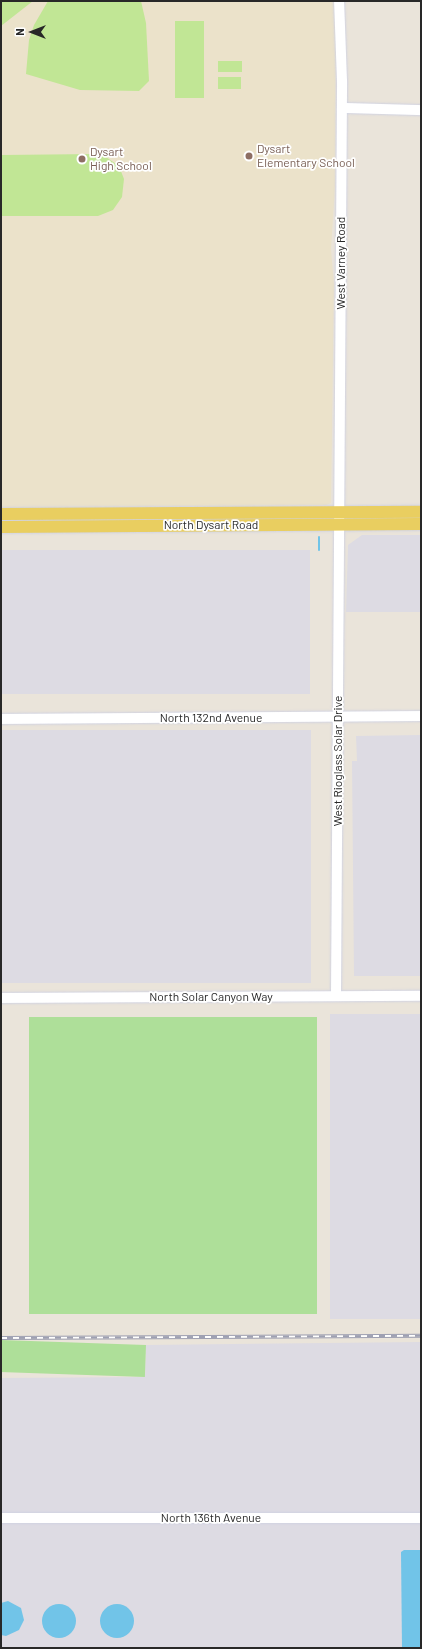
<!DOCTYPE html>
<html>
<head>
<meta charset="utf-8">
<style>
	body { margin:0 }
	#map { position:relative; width:422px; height:1649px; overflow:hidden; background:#eae4da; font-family:Barlow,sans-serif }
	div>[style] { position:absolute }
	.industrial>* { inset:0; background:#dddbe3; transform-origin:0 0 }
	.education>* { inset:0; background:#ebe2ca }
	.green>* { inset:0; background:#aedf99; transform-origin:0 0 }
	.pitch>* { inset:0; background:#c1e695; transform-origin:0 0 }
	.water>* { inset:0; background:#71c4e8 }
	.round { border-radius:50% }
	.stream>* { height:2px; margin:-1px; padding:0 1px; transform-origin:1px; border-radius:1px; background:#71c4e8 }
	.roads { filter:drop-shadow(0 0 1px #d0d2e1) drop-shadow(0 0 1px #d0d2e1) }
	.minor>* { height:10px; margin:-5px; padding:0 5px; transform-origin:5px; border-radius:5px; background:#fff }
	.major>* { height:12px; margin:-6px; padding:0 6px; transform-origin:6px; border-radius:6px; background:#e9ce60 }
	.rail>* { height:3.5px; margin-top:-1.75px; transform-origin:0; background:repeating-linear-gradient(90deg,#fff 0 6px,#9ea0b2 0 12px); box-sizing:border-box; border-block:1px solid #9ea0b2 }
	.dots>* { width:11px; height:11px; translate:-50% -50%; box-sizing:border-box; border:2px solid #fff; border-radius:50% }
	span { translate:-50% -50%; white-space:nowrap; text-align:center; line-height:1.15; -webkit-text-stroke:3.5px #fff; paint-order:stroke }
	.education-label { font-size:12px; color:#785e54 }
	.left { translate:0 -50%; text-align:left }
	.street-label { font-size:12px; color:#282828 }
	.frame { position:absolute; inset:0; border:2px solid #282828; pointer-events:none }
	.north { position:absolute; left:12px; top:12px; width:40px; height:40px; -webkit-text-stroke:3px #fff; paint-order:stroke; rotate:270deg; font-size:11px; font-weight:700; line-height:16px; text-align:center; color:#282828 }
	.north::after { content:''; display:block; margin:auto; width:14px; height:18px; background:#282828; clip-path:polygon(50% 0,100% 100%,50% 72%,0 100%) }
</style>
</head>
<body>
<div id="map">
	<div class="industrial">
		<i style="clip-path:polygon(362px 535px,421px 535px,421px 612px,346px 612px,348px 545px)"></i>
		<i style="left:310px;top:550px;width:144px;height:309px;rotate:90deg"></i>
		<i style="left:311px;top:730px;width:253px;height:310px;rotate:90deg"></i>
		<i style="clip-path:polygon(421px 735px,421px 976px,354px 976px,352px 761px,357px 761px,356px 736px)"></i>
		<i style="left:421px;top:1014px;width:305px;height:91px;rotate:90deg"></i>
		<i style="clip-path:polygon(421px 1342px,421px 1648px,1px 1648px,1px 1378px,145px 1377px,146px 1345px)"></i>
	</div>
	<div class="education">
		<i style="clip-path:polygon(1px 1px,336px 1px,335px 187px,331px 249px,334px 285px,331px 503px,326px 505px,1px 508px)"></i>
	</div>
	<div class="green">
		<i style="left:317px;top:1017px;width:297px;height:288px;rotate:90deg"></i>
		<i style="left:146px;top:1345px;width:32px;height:145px;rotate:92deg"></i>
	</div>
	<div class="pitch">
		<i style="clip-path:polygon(1px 1px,33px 1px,1px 26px)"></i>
		<i style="clip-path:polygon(48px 1px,141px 1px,146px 23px,149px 81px,139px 91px,80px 90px,26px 74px,29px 40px,34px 25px)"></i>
		<i style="left:175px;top:21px;width:29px;height:77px"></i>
		<i style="left:218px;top:61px;width:24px;height:11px"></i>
		<i style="left:241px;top:77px;width:12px;height:23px;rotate:90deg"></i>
		<i style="clip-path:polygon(96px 154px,106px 157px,119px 166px,124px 179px,122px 197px,113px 210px,98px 216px,1px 216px,1px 155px)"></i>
	</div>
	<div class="water">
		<i style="clip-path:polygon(404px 1550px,421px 1550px,421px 1648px,402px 1648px,401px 1552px)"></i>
		<i style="clip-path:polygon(8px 1601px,21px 1608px,24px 1620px,19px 1630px,6px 1636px,1px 1635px,1px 1603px)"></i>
		<i class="round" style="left:42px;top:1604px;width:34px;height:34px"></i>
		<i class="round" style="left:100px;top:1604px;width:34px;height:34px"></i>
	</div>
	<div class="stream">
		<i style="left:319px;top:537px;width:13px;rotate:90deg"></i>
	</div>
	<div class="roads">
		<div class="minor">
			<i style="left:342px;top:108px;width:79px;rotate:1.5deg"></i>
			<i style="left:1px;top:719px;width:420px;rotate:-0.4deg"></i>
			<i style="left:336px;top:996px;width:915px;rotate:-89.62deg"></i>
			<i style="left:342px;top:81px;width:80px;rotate:-92.1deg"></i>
			<i style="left:1px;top:998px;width:420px;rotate:-0.3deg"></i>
			<i style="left:1px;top:1518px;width:420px"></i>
		</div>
		<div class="major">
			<i style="left:1px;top:514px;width:420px;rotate:-0.3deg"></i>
			<i style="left:1px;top:527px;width:420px;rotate:-0.4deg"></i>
		</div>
	</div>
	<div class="rail">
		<i style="left:1px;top:1338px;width:420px;rotate:-0.3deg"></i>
	</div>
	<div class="dots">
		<i style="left:249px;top:156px;background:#8d6e63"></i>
		<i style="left:82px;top:159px;background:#8d6e63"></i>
	</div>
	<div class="education-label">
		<span class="left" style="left:257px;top:156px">Dysart<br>Elementary School</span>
		<span class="left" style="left:90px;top:159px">Dysart<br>High School</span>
	</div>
	<div class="street-label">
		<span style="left:341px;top:263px;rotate:-90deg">West Varney Road</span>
		<span style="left:211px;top:525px">North Dysart Road</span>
		<span style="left:211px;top:718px">North 132nd Avenue</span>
		<span style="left:338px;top:761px;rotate:-90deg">West Rioglass Solar Drive</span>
		<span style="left:211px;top:997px">North Solar Canyon Way</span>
		<span style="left:211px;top:1518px">North 136th Avenue</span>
	</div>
	<div class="frame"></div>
	<div class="north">N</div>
</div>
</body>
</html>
